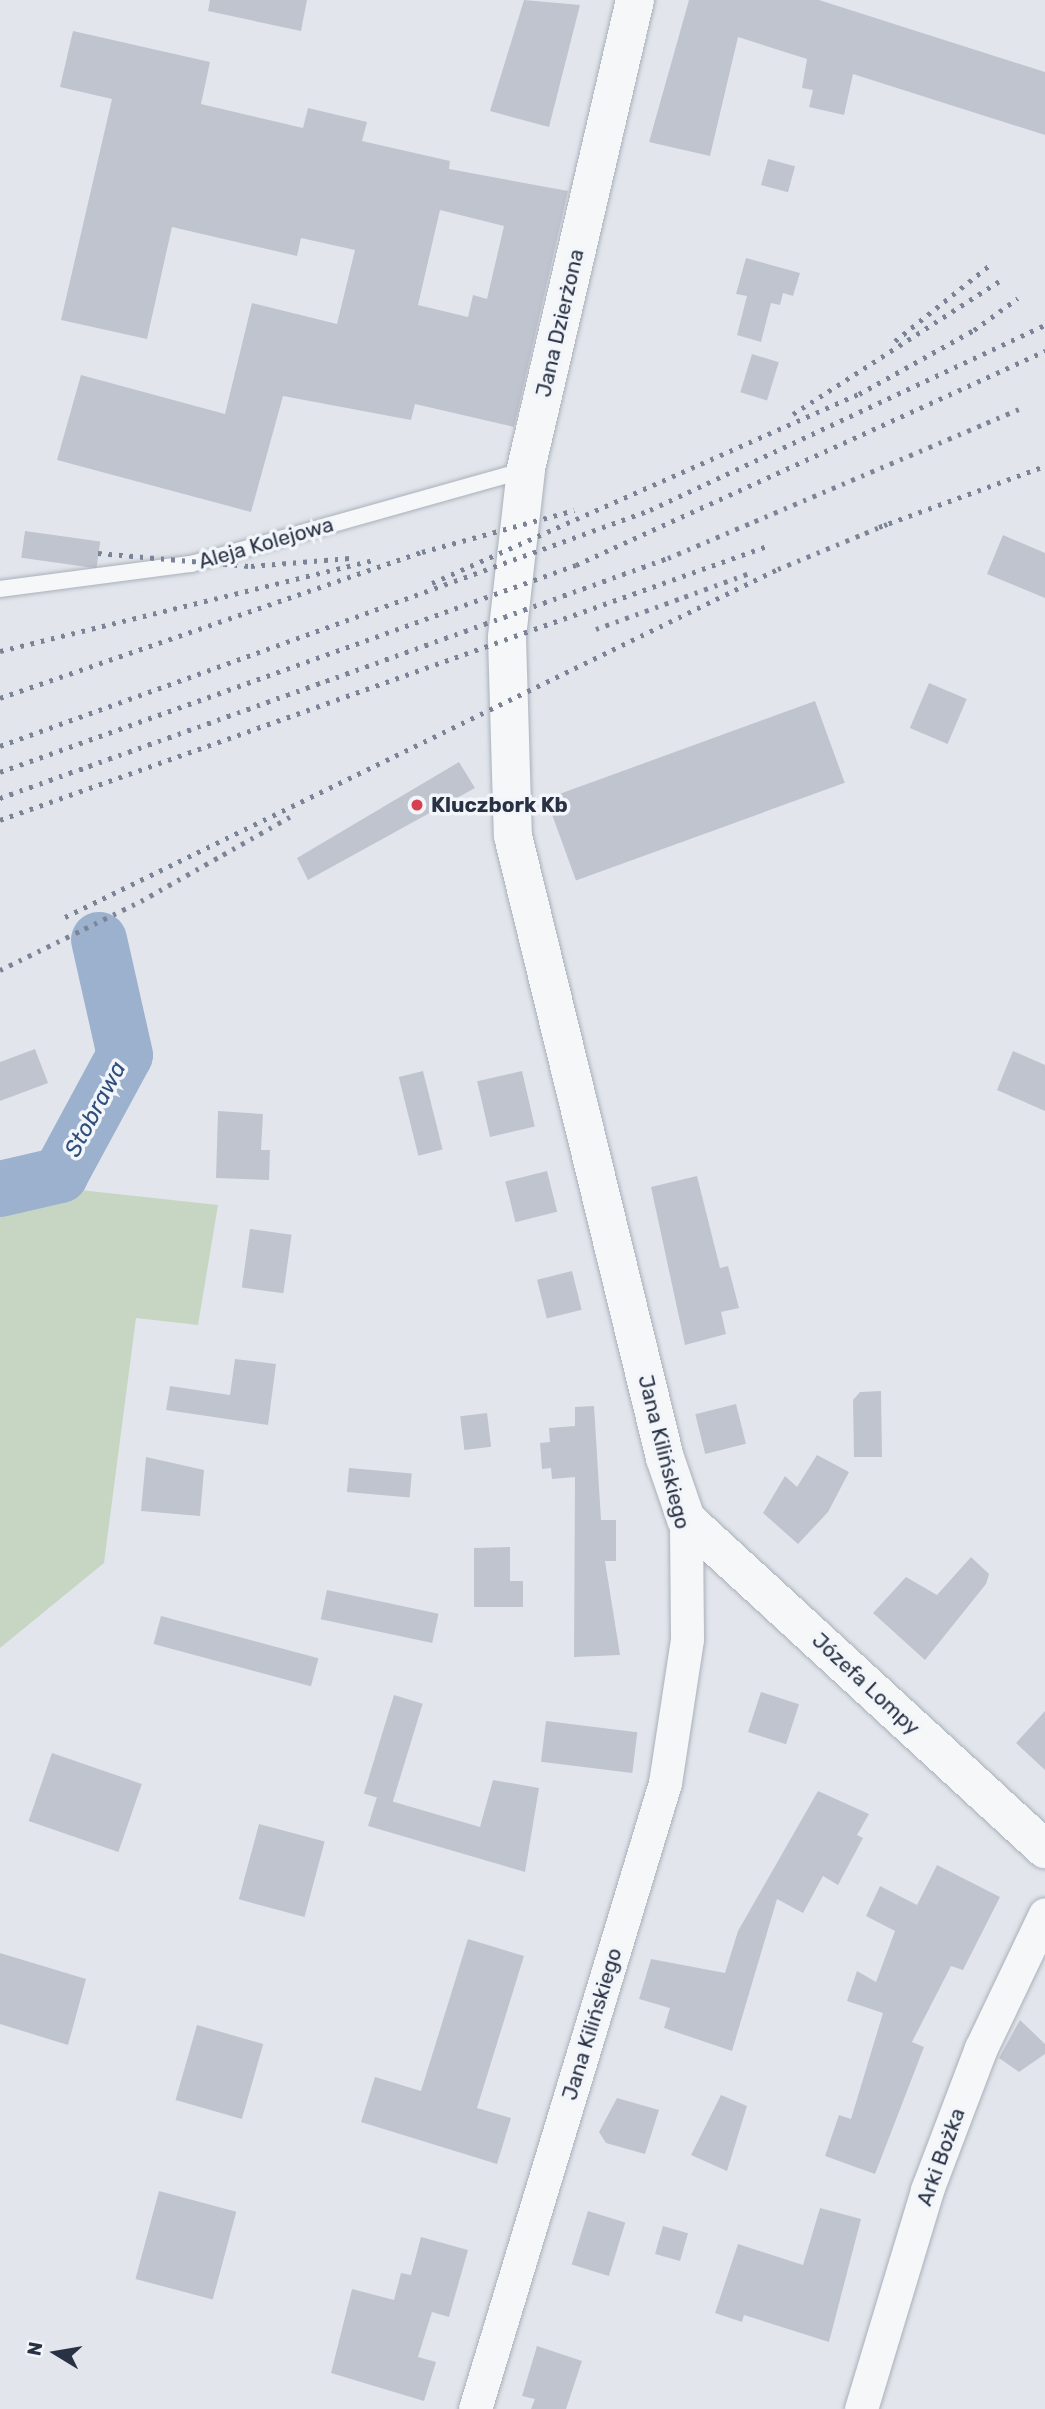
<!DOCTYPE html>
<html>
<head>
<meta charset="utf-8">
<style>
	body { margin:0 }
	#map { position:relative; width:1045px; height:2409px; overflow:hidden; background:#e2e6ec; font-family:Rubik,sans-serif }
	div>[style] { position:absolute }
	.green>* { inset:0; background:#c7d6c3 }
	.river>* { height:56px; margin:-28px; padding:0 28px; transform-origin:28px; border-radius:28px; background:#9bb1ce }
	.building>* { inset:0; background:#bfc4cf; transform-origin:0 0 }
	.roads { filter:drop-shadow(0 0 2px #aab0ba) drop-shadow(0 0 2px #aab0ba) }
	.service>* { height:16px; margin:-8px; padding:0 8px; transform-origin:8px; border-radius:8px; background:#f6f7f9 }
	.minor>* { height:33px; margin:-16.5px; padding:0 16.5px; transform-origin:16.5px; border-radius:16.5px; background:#f6f7f9 }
	.tertiary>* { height:38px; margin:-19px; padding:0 19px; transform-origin:19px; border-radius:19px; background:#f6f7f9 }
	.rail>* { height:5px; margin-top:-2.5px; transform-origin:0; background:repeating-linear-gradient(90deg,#7b8496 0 3.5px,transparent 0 10.5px) }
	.dots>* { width:19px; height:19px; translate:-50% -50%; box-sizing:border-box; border:4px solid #f2f5f9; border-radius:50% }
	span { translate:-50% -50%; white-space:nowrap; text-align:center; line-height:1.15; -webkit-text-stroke:7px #f2f5f9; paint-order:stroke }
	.street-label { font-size:21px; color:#293245 }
	.poi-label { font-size:21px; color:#293245; font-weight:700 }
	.left { translate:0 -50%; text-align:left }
	.water-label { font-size:23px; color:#304e7c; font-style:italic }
	.north { position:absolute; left:21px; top:2318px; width:70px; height:70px; -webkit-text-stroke:5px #f2f5f9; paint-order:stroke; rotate:281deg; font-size:19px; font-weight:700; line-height:28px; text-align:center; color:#293245 }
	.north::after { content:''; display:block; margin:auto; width:24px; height:32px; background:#293245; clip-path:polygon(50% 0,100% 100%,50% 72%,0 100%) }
</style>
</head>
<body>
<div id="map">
	<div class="green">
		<i style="clip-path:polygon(62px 1188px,218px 1205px,198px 1325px,136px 1318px,104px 1563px,0 1648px,0 1205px)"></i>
	</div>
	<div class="river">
		<i style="left:0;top:1189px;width:62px;rotate:-13.1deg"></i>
		<i style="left:60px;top:1175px;width:136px;rotate:-61.6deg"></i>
		<i style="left:125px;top:1055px;width:118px;rotate:-102.7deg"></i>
	</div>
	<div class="building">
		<i style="clip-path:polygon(210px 0,307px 0,301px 31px,208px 11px)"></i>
		<i style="clip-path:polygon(524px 0,580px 5px,549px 127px,490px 111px)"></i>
		<i style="clip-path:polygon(689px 0,819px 0,1045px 72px,1045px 135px,853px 74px,844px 115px,809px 107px,813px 90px,802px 88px,807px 59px,738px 37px,710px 156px,649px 142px)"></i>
		<i style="clip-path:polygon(evenodd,73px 31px,210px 62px,201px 104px,303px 128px,308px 108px,367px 122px,362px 141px,450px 161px,449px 169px,568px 191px,514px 427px,415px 404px,411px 420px,283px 396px,251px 512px,57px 460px,81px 375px,225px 414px,252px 303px,337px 324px,355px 250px,301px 238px,297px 256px,172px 227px,147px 339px,61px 320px,112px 99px,60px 87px,73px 31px,440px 210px,504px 226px,487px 299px,473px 295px,468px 317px,418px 305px,440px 210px)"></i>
		<i style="left:768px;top:159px;width:28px;height:27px;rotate:15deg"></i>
		<i style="clip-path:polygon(746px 258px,800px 273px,793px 296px,783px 293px,780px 305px,771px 303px,761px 342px,737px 335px,747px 296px,736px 294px)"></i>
		<i style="left:752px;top:354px;width:28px;height:40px;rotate:17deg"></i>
		<i style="left:25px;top:531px;width:76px;height:27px;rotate:8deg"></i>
		<i style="clip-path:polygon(1003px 535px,1045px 553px,1045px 598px,987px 574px)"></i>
		<i style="left:929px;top:683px;width:41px;height:49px;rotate:23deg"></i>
		<i style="left:815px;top:701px;width:87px;height:286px;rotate:70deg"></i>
		<i style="clip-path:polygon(459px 762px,475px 788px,308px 880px,297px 858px)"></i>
		<i style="clip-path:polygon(35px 1049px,48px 1083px,0 1101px,0 1062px)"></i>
		<i style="clip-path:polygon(1013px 1051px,1045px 1065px,1045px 1111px,997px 1090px)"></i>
		<i style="left:423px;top:1071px;width:81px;height:25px;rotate:76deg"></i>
		<i style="left:522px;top:1071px;width:57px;height:46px;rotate:77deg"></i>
		<i style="clip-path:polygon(218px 1111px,263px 1114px,261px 1150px,270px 1150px,269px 1180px,216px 1178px)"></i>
		<i style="left:547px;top:1171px;width:42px;height:43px;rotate:76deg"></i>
		<i style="clip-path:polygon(697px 1176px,720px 1268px,728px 1266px,739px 1308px,721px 1312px,726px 1334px,685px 1345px,651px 1187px)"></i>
		<i style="left:250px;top:1229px;width:42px;height:59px;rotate:8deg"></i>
		<i style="left:572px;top:1271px;width:40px;height:36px;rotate:76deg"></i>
		<i style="clip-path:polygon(235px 1359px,276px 1364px,268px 1425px,166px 1410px,170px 1386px,230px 1395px)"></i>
		<i style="clip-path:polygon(881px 1391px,882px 1457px,854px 1457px,853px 1400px,860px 1392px)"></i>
		<i style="left:736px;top:1404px;width:41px;height:42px;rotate:76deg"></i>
		<i style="clip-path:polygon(594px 1406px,601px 1520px,616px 1520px,616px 1561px,605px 1561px,620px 1655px,574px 1657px,575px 1477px,552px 1479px,551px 1468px,542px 1469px,540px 1443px,550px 1442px,549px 1428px,575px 1426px,575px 1407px)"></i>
		<i style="left:487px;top:1413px;width:34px;height:27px;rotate:83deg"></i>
		<i style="clip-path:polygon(817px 1455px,849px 1472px,828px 1512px,798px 1544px,763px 1513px,785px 1476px,797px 1487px)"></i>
		<i style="clip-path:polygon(146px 1457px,204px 1470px,200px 1516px,141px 1511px)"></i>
		<i style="left:349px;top:1468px;width:63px;height:24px;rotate:5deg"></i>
		<i style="clip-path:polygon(510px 1547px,510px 1581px,523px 1581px,523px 1607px,474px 1607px,474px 1548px)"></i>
		<i style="clip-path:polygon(971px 1557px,989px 1574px,986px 1584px,925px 1660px,873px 1613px,906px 1577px,937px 1595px)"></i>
		<i style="left:327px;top:1590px;width:114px;height:30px;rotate:12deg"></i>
		<i style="left:161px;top:1616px;width:163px;height:29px;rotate:15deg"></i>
		<i style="left:761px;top:1692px;width:40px;height:42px;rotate:18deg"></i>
		<i style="left:394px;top:1695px;width:30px;height:103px;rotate:17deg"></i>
		<i style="clip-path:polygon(1045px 1711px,1045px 1770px,1016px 1743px)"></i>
		<i style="left:546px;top:1721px;width:92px;height:41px;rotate:7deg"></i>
		<i style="left:52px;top:1753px;width:95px;height:72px;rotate:19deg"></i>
		<i style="clip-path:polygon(493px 1780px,539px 1788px,525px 1872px,368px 1826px,377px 1797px,480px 1827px)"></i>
		<i style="clip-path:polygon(818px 1791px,869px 1814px,857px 1835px,863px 1838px,838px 1885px,823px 1876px,803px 1913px,777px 1899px,732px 2051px,664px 2028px,670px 2008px,639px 1999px,651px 1959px,725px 1973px,738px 1931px)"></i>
		<i style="left:259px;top:1824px;width:68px;height:78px;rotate:15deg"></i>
		<i style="clip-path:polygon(937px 1865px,1000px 1897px,963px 1970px,951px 1966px,912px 2042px,924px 2047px,875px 2174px,825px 2156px,839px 2115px,851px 2119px,883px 2013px,847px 2001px,857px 1971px,876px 1982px,895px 1931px,866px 1916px,880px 1886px,917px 1905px)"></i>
		<i style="clip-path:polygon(468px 1939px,524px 1956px,477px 2108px,511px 2118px,497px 2164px,361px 2122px,375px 2077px,421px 2091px)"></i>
		<i style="clip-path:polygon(0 1953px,86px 1979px,68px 2045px,0 2024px)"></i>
		<i style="clip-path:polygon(1020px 2020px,1045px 2044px,1045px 2054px,1019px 2072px,999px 2058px)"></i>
		<i style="left:197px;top:2025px;width:69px;height:78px;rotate:16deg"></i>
		<i style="clip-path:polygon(721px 2095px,747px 2106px,727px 2171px,691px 2155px)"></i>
		<i style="clip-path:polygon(617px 2098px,659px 2110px,645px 2154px,606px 2143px,599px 2132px)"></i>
		<i style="left:159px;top:2191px;width:80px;height:91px;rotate:15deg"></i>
		<i style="clip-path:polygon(820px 2208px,861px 2219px,829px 2342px,744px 2315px,742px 2322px,715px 2313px,738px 2244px,803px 2265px)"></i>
		<i style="left:588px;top:2211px;width:39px;height:56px;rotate:17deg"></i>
		<i style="left:663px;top:2226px;width:26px;height:29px;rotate:16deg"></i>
		<i style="clip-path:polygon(421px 2237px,468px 2250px,449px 2317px,432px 2312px,418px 2357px,436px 2362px,424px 2401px,331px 2373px,352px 2289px,394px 2300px,401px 2273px,411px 2275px)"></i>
		<i style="clip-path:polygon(537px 2346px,582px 2361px,566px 2409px,531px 2409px,535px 2399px,522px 2396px)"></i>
	</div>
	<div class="roads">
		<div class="service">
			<i style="left:0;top:589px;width:193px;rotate:-7.5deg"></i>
			<i style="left:191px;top:564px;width:348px;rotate:-15.7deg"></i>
		</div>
		<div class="minor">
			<i style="left:475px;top:2409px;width:654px;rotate:-73.12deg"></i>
			<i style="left:665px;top:1783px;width:146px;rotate:-81.3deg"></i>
			<i style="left:687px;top:1639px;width:120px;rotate:-90.5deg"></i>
			<i style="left:861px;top:2409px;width:229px;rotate:-73.2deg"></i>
			<i style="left:927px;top:2190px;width:152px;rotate:-69.2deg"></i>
			<i style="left:981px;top:2048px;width:148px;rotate:-64.5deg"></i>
		</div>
		<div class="tertiary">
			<i style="left:635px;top:0;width:482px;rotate:103.1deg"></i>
			<i style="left:526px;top:470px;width:169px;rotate:96.5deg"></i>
			<i style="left:507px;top:638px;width:198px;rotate:88.3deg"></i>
			<i style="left:513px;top:836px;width:640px;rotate:76.27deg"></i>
			<i style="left:665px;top:1458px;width:65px;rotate:71deg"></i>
			<i style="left:686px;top:1519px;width:488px;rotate:42.6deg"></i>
		</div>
	</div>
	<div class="rail">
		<i style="left:895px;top:341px;width:123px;rotate:-38.7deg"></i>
		<i style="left:793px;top:414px;width:251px;rotate:-32.8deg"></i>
		<i style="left:879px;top:527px;width:177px;rotate:-20.2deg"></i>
		<i style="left:98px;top:553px;width:154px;rotate:4.9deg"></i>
		<i style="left:251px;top:566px;width:99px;rotate:-4.6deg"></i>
		<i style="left:432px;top:583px;width:467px;rotate:-23.9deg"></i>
		<i style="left:859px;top:394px;width:132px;rotate:-29.1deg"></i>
		<i style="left:974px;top:330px;width:54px;rotate:-36deg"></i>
		<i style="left:596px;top:629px;width:161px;rotate:-20deg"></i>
		<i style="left:0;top:651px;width:388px;rotate:-13.7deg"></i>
		<i style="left:0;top:698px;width:447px;rotate:-19.1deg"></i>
		<i style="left:422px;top:552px;width:158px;rotate:-15.4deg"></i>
		<i style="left:0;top:746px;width:692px;rotate:-19.95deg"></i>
		<i style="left:650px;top:510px;width:436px;rotate:-25.1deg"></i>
		<i style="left:0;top:772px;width:612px;rotate:-19.77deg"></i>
		<i style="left:576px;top:565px;width:516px;rotate:-24.53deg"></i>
		<i style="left:0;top:798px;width:710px;rotate:-19.76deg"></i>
		<i style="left:668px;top:558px;width:384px;rotate:-23deg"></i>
		<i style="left:0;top:820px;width:814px;rotate:-19.66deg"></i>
		<i style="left:65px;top:917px;width:793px;rotate:-26.02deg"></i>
		<i style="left:778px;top:569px;width:118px;rotate:-22.4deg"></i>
		<i style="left:0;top:970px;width:157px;rotate:-26.1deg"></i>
		<i style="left:141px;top:901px;width:177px;rotate:-29.5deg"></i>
	</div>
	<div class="dots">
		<i style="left:417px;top:805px;background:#d7414f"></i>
	</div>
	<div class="street-label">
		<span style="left:560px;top:323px;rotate:-77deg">Jana Dzierżona</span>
		<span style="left:266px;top:543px;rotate:-16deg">Aleja Kolejowa</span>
		<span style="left:664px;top:1452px;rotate:76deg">Jana Kilińskiego</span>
		<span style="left:866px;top:1684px;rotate:43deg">Józefa Lompy</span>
		<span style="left:592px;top:2024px;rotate:-73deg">Jana Kilińskiego</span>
		<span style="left:941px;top:2157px;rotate:-70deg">Arki Bożka</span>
	</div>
	<div class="poi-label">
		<span class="left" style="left:431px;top:805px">Kluczbork Kb</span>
	</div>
	<div class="water-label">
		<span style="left:95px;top:1109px;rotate:-62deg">Stobrawa</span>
	</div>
	<div class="north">N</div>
</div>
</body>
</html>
